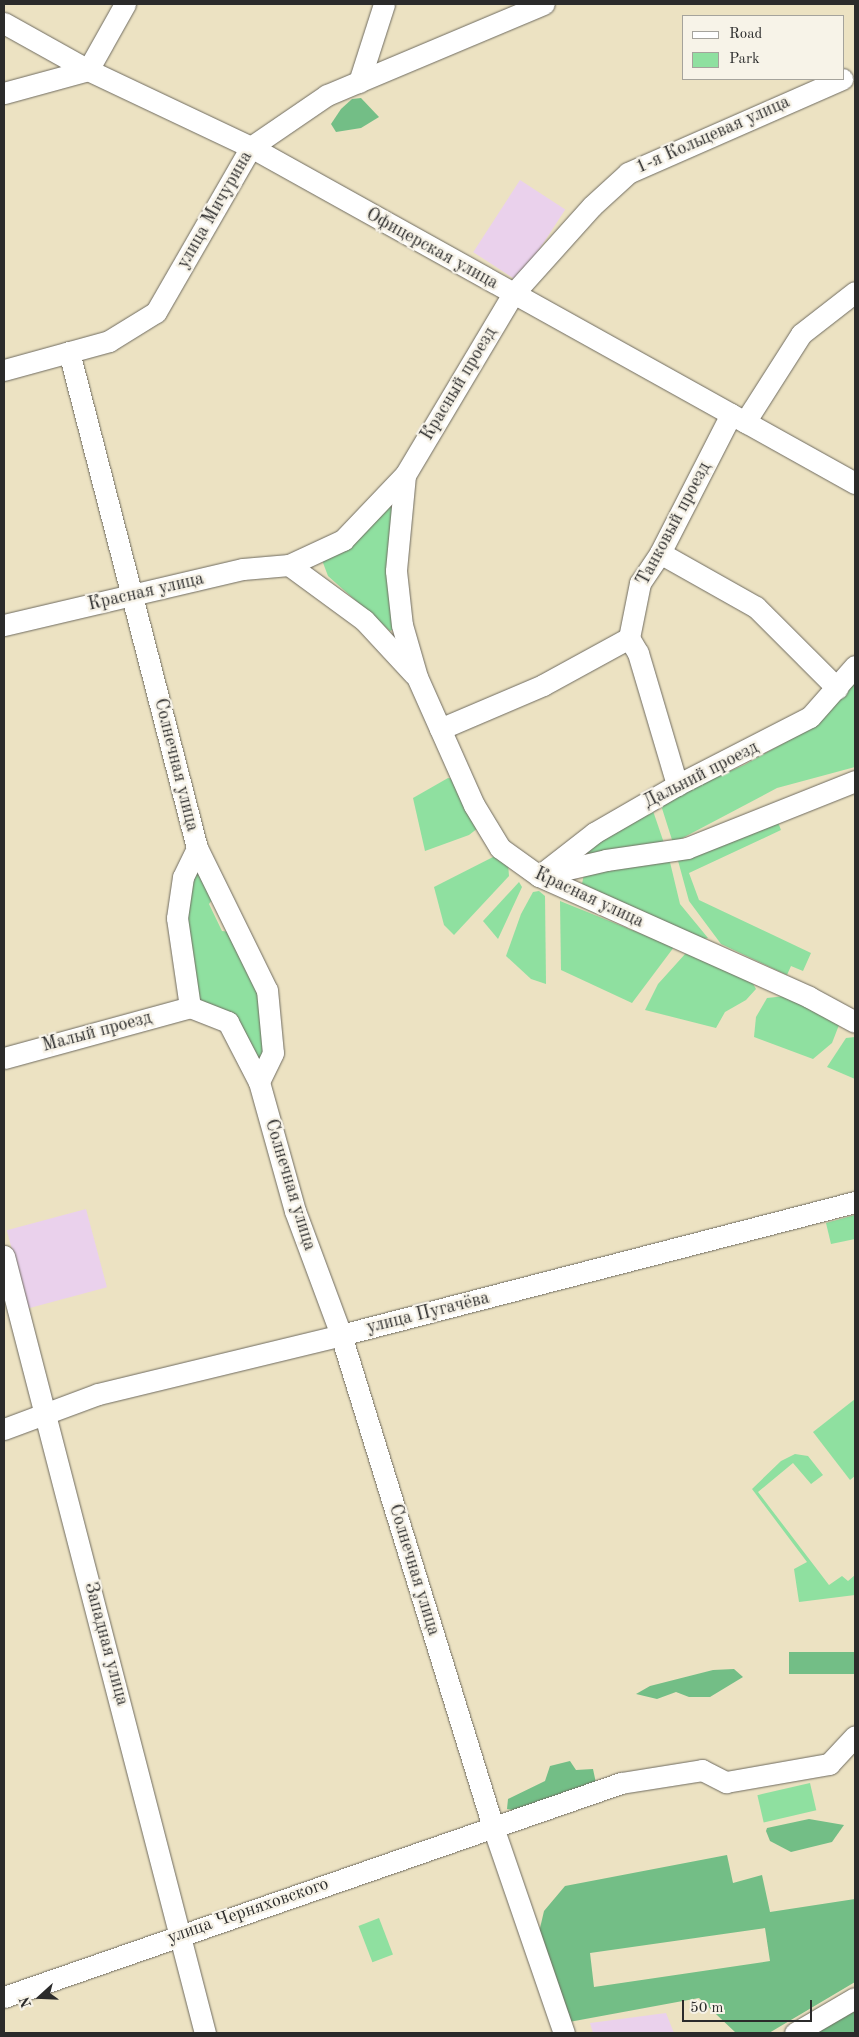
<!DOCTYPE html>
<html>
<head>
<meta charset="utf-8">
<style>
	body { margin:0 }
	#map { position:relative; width:859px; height:2037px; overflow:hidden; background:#ece2c2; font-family:"Old Standard TT",serif }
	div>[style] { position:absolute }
	.built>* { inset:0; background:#ead1ec; transform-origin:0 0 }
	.green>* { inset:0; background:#8fe0a0; transform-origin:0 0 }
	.forest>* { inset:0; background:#73be86; transform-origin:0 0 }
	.roads { filter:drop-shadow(0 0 1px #6f6b60) drop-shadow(0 0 1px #6f6b60) }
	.minor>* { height:21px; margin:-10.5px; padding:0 10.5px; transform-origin:10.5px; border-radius:10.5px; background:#fff }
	span { translate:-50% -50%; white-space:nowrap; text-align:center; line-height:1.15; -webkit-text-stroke:4.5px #f7f3e8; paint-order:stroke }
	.street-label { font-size:18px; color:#2b2b2b }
	.frame { position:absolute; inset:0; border:5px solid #2b2b2b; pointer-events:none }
	.legend { position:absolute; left:682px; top:15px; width:162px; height:65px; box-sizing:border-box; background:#f7f3e8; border:1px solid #a5a39c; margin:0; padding:6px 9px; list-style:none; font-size:15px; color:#2b2b2b }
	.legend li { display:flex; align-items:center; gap:10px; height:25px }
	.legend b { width:25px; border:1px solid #a5a39c }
	.north { position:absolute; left:15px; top:1972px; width:50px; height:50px; -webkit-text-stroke:4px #f7f3e8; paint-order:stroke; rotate:250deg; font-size:14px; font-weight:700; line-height:20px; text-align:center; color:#2b2b2b }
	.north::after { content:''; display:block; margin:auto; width:18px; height:22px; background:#2b2b2b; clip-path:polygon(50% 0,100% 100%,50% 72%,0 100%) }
	.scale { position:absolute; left:682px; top:2000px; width:130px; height:22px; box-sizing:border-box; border:2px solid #2b2b2b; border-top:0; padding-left:6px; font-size:15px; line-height:18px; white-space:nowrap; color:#2b2b2b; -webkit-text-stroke:4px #f7f3e8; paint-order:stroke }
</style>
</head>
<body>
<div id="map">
	<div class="built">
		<i style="left:520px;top:180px;width:54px;height:86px;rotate:33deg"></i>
		<i style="left:86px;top:1209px;width:81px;height:82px;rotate:75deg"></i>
		<i style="clip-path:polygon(666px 2013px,674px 2033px,593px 2033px,590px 2023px)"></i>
	</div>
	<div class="green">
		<i style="clip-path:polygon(386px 505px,392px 507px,395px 628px,390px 631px,328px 576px,322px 560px)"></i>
		<i style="clip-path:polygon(855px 680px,855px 767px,777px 788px,673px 843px,660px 802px,744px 765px,804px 732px)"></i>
		<i style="clip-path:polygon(448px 778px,454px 779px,478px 828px,469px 835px,425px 851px,413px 798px)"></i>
		<i style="clip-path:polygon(652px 808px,665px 846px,594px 856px,587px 853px,589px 846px)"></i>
		<i style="clip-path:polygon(776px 817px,781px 830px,689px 873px,699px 900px,811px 953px,803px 971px,791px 966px,787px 975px,721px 944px,689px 901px,677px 857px)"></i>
		<i style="clip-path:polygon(495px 856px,508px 864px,509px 876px,454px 935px,444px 925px,434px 887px)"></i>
		<i style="clip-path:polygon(669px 858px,680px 904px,708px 938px,704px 939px,582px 884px,584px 874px)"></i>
		<i style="clip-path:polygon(199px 864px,214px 897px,209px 904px,222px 931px,231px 932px,260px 989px,268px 1051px,259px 1060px,197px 1002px,185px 922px,193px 870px)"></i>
		<i style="clip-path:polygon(519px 882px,522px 887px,498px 939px,483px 921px)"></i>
		<i style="clip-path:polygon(539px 891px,545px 896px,546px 984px,531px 979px,506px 956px,521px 914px,533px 892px)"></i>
		<i style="clip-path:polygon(560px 901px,674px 947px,632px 1003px,561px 970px)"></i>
		<i style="clip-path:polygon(686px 953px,751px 980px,756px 989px,746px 1000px,725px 1012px,716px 1028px,645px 1010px,658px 984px)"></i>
		<i style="clip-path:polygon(785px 996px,839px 1025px,832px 1043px,813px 1059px,754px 1037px,756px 1017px,767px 998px)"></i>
		<i style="clip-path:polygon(855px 1037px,855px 1079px,827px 1067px,846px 1038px)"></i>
		<i style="clip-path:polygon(855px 1215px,855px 1239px,831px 1244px,826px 1223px)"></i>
		<i style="clip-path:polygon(855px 1399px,855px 1476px,850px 1480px,813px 1432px)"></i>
		<i style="clip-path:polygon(795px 1454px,808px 1456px,823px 1475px,811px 1484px,793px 1463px,758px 1492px,829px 1585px,842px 1576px,848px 1581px,855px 1575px,855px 1595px,799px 1602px,794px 1569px,807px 1562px,752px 1489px,781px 1461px)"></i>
		<i style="left:810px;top:1783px;width:28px;height:54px;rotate:77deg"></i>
		<i style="left:379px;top:1918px;width:39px;height:22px;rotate:69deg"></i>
	</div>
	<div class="forest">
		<i style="clip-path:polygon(361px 98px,379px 117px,361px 128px,336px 132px,331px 124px,341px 109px,352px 99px)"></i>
		<i style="left:855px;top:1652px;width:22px;height:66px;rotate:90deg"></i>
		<i style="clip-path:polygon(734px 1669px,743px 1677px,710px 1697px,689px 1697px,676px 1692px,657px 1699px,636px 1694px,650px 1686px,713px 1670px)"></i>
		<i style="clip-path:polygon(570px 1761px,576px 1770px,593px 1769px,596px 1783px,515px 1810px,507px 1809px,508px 1799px,545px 1781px,550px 1766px)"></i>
		<i style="clip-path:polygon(809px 1819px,844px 1825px,832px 1842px,791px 1852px,770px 1841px,766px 1831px,767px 1828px)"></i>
		<i style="clip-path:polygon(evenodd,727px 1855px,733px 1883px,762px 1875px,770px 1912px,855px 1899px,855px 1982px,769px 2033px,736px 2033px,699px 1998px,569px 2022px,537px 1941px,544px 1911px,565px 1886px,727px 1855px,765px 1928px,770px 1961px,594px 1987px,590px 1953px,765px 1928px)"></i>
		<i style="clip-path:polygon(855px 2007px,855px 2033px,810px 2033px)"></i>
	</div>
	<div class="roads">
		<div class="minor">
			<i style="left:4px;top:23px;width:96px;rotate:29.2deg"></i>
			<i style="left:88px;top:70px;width:180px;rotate:25.3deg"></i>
			<i style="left:251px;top:147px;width:691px;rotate:29.09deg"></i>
			<i style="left:359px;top:82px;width:82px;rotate:-72.2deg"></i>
			<i style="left:4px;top:93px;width:87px;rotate:-15.3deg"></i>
			<i style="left:88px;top:70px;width:76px;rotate:-60.7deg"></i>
			<i style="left:69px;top:352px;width:512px;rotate:75.53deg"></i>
			<i style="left:197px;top:848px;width:158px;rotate:63.8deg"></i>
			<i style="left:267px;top:990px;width:63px;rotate:84.6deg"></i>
			<i style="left:273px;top:1053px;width:32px;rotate:116deg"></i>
			<i style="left:4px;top:370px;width:109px;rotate:-15.4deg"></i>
			<i style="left:109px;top:341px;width:55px;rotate:-31.7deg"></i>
			<i style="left:156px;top:312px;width:190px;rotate:-60.1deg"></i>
			<i style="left:251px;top:147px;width:92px;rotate:-34.4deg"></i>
			<i style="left:327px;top:95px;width:235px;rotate:-22.8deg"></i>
			<i style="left:745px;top:422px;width:104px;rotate:-57.5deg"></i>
			<i style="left:801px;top:334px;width:68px;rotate:-37.9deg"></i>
			<i style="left:405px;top:475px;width:96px;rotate:95.4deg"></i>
			<i style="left:396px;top:571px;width:54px;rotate:83.7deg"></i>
			<i style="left:402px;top:625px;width:54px;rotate:73.9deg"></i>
			<i style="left:417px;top:677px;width:140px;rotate:66deg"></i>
			<i style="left:474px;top:805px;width:50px;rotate:58.8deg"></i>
			<i style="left:500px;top:848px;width:48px;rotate:35.7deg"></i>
			<i style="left:539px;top:876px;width:296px;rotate:24.1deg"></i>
			<i style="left:809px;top:997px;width:52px;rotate:28.5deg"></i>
			<i style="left:660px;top:553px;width:110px;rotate:29.4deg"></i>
			<i style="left:756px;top:607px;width:115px;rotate:45deg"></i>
			<i style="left:289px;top:565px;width:93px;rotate:36.3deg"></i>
			<i style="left:364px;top:620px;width:74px;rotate:47.2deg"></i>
			<i style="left:4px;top:625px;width:245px;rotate:-13.2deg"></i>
			<i style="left:243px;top:569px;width:46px;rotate:-5deg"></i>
			<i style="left:289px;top:565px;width:60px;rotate:-24.8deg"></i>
			<i style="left:343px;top:540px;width:90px;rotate:-46.4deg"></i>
			<i style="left:405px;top:475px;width:211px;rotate:-59.2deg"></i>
			<i style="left:513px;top:294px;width:118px;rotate:-48.1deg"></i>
			<i style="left:592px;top:206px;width:49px;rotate:-42.5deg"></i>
			<i style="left:628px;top:173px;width:234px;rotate:-23.7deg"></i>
			<i style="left:629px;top:638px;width:17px;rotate:59deg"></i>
			<i style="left:638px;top:653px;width:138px;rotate:73.5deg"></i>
			<i style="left:440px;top:729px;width:112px;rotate:-23.1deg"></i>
			<i style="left:543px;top:685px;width:98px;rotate:-28.7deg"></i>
			<i style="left:629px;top:638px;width:56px;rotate:-78.7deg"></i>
			<i style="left:640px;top:583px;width:36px;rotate:-56deg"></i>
			<i style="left:660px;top:553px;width:156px;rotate:-62.9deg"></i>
			<i style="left:546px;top:874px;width:62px;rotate:-13.1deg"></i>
			<i style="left:606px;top:860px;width:82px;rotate:-8.4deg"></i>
			<i style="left:687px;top:848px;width:181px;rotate:-21.7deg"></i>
			<i style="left:539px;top:876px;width:70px;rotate:-38deg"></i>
			<i style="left:594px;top:833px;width:96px;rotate:-30deg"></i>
			<i style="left:677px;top:785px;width:149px;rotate:-27.1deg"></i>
			<i style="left:810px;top:717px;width:68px;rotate:-48.6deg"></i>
			<i style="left:190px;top:1007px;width:41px;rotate:21.5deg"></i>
			<i style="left:228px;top:1022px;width:68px;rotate:62.7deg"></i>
			<i style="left:259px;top:1082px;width:134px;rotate:74.4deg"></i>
			<i style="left:295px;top:1211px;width:132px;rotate:69.6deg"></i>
			<i style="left:341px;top:1335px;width:515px;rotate:72.83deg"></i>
			<i style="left:493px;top:1827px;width:218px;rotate:71deg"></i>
			<i style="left:190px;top:1007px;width:90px;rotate:-98.3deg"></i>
			<i style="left:177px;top:918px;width:41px;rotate:-81.7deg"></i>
			<i style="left:183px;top:877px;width:32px;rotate:-64deg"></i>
			<i style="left:4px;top:1058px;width:193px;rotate:-15.3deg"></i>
			<i style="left:4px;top:1256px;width:803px;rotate:75.5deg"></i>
			<i style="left:4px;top:1429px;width:100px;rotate:-20.4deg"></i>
			<i style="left:98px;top:1394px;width:250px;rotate:-13.6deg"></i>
			<i style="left:341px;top:1335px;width:531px;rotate:-14.51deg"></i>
			<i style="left:4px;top:1997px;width:653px;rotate:-19.13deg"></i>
			<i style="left:621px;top:1783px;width:82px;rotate:-9.1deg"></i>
			<i style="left:702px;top:1770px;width:27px;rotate:27deg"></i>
			<i style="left:726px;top:1782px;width:105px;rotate:-9.9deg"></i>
			<i style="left:829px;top:1764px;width:38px;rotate:-47deg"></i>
			<i style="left:795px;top:2033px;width:69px;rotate:-30.3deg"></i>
		</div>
	</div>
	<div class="street-label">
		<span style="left:713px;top:135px;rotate:-24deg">1-я Кольцевая улица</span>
		<span style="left:215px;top:210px;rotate:-60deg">улица Мичурина</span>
		<span style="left:432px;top:249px;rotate:29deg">Офицерская улица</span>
		<span style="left:459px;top:384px;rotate:-59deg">Красный проезд</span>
		<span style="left:674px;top:524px;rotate:-62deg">Танковый проезд</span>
		<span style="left:146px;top:592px;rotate:-13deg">Красная улица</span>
		<span style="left:176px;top:765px;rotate:76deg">Солнечная улица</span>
		<span style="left:701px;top:775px;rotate:-27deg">Дальний проезд</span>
		<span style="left:589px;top:898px;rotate:25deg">Красная улица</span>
		<span style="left:97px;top:1032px;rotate:-15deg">Малый проезд</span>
		<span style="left:290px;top:1185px;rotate:73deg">Солнечная улица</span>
		<span style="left:428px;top:1313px;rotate:-14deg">улица Пугачёва</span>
		<span style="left:414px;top:1570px;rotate:73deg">Солнечная улица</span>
		<span style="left:106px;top:1644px;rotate:75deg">Западная улица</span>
		<span style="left:248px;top:1911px;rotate:-19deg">улица Черняховского</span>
	</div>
	<div class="frame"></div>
	<ul class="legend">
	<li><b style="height:6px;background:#fff"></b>Road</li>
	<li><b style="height:14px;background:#8fe0a0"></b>Park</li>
	</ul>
	<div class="north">N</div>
	<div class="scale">50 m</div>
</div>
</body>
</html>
